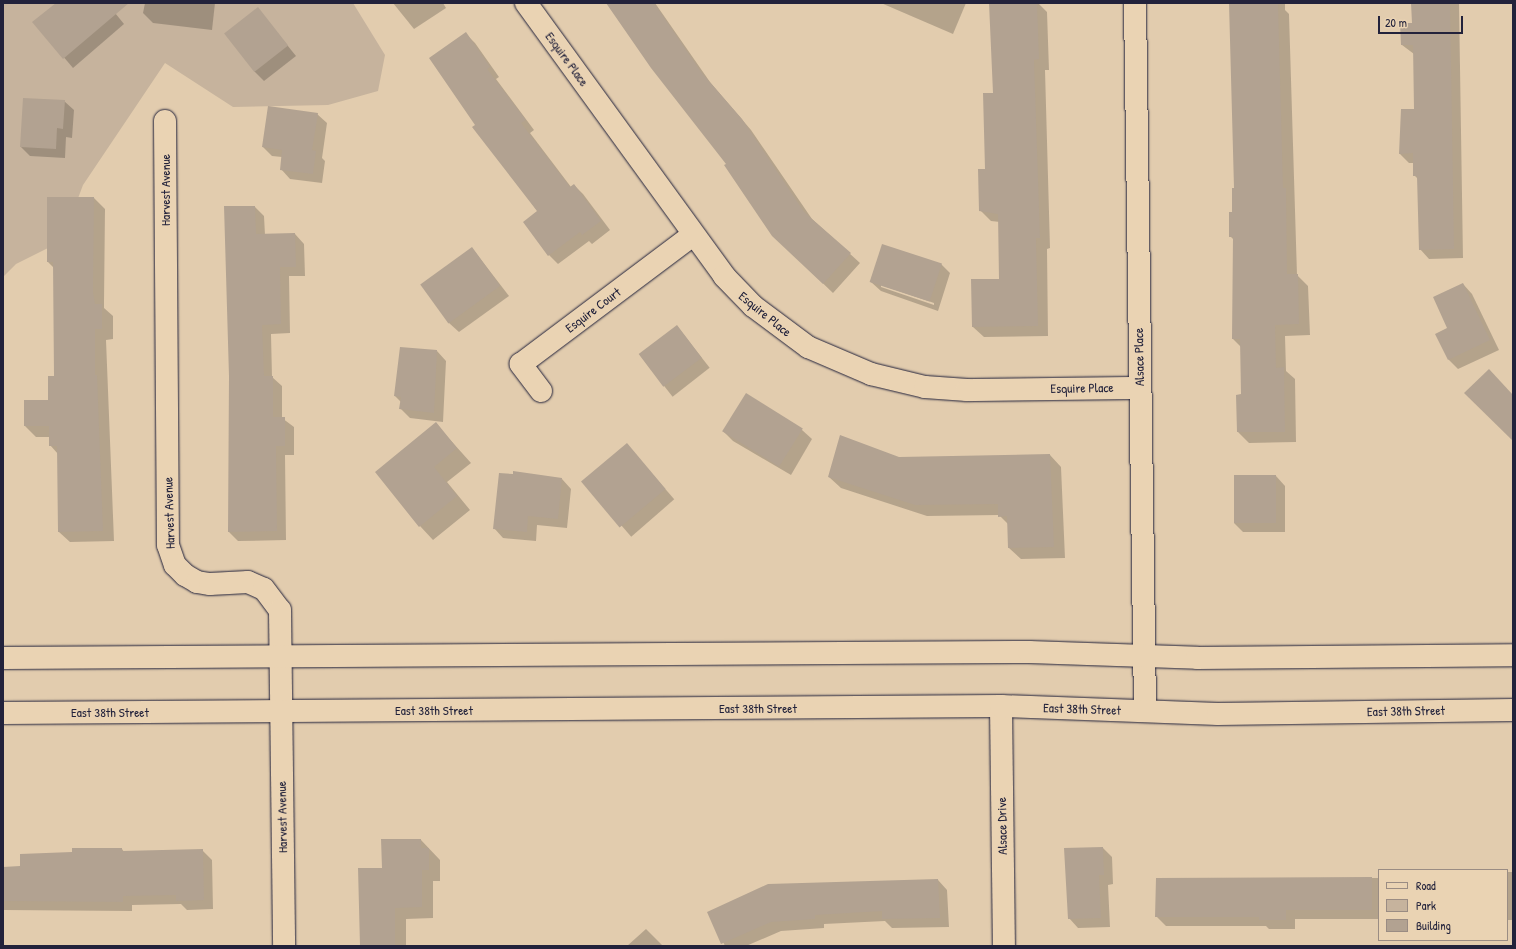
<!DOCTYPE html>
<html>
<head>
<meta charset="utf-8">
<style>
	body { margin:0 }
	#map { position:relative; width:1516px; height:949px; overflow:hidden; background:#e2ccae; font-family:"Patrick Hand",sans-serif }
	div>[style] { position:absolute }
	.green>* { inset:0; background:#c6b39d }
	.shadow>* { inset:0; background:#0003; transform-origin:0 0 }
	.building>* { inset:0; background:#b2a291; transform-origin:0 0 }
	.roads { filter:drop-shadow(0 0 1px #22223b) drop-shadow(0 0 1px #22223b) }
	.street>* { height:22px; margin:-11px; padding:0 11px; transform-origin:11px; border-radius:11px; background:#ead3b3 }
	.secondary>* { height:22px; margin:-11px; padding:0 11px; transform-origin:11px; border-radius:11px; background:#ead3b3 }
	span { translate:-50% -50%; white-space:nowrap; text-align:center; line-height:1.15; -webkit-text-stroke:3.5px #ead3b3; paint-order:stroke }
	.street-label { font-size:13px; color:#22223b }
	.frame { position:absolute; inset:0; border:4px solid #22223b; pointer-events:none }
	.legend { position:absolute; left:1378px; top:869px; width:130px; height:72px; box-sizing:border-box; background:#ead3b3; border:1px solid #9a8c83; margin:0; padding:5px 7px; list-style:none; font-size:12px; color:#22223b }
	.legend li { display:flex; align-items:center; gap:8px; height:20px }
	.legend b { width:20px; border:1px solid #9a8c83 }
	.scale { position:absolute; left:1378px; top:16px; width:85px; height:18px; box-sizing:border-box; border:2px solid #22223b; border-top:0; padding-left:5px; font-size:12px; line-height:14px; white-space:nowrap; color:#22223b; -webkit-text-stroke:3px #ead3b3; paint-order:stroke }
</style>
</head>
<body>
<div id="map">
	<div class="green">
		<i style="clip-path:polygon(3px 3px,353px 3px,385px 55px,378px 91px,328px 105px,233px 107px,165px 63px,83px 185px,62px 241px,16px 264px,3px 277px)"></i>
	</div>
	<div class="shadow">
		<i style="clip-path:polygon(57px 3px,107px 3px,124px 24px,73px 68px,34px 22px)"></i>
		<i style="clip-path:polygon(145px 3px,215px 3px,212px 30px,153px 23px,143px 13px)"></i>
		<i style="clip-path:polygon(393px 3px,443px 3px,446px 8px,414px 29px)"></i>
		<i style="clip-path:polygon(607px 3px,655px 3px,710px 82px,751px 130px,812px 219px,860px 263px,833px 293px,783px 245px,727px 164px)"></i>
		<i style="clip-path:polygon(881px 3px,966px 3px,953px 34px)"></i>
		<i style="clip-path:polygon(990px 3px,1038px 3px,1047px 12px,1049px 70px,1045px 70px,1050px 248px,1047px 249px,1048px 336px,984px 337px,973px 327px,1000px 280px,1000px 222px,991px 221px,980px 210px,994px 94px)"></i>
		<i style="clip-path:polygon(1230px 3px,1285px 3px,1285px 10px,1289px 14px,1297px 275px,1308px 286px,1310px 335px,1285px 336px,1286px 371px,1295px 379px,1296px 442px,1249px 443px,1238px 432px,1242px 395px,1241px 347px,1233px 339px,1234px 240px,1230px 236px,1235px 189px)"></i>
		<i style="clip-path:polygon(1412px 3px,1459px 3px,1463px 258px,1429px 259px,1420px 249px,1418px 179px,1414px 175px,1414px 163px,1409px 163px,1400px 154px,1400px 131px,1402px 131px,1415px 110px,1414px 54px,1402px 45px,1413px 24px)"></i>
		<i style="clip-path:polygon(258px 9px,296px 56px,264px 81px,254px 71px)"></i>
		<i style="clip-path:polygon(465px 33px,475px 43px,499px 77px,496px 79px,534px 130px,530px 133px,571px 187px,574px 185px,583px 194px,610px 230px,592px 244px,589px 241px,558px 264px,549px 255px,538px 212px,477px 125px)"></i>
		<i style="clip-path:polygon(64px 101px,74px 110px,72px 138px,66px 137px,65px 158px,30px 156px,21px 147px)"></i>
		<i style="clip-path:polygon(317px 114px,327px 123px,322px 158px,325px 161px,322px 183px,290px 179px,281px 169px,282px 157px,272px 156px,263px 147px)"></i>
		<i style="clip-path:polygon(94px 198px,105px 209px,104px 304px,104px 308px,113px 316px,113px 339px,106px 340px,114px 541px,70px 542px,59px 532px,58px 454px,50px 445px,50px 437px,36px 437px,25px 426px,25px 401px,49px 401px,55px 377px,54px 268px,48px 262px)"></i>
		<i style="clip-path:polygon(255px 207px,264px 216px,265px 235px,295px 234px,304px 244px,305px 276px,289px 276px,290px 333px,271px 334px,272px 377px,282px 386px,282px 418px,294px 427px,294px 455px,285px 455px,286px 540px,238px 541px,229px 532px)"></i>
		<i style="clip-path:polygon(472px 248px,509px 296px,459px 332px,449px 323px)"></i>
		<i style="clip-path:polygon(evenodd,941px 264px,950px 273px,938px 311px,881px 291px,871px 282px,941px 264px,881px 285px,934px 303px,934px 305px,881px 287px,881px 285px)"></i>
		<i style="clip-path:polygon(1463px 284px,1472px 294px,1499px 350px,1458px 369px,1449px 360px,1449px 328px)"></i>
		<i style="left:677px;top:326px;width:53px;height:47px;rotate:52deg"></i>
		<i style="clip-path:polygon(437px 351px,446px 361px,443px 422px,410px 418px,401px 409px,401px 402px,395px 396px)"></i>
		<i style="clip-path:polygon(436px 424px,471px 463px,447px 482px,470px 510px,433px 540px,420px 526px)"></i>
		<i style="clip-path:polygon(802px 430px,812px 439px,791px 475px,733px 441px,724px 432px)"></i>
		<i style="left:627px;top:445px;width:72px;height:57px;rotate:49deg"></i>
		<i style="clip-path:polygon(1050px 455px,1061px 467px,1065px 558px,1021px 559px,1009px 548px,1009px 525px,999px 515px,927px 516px,841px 488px,829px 477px,899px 458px)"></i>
		<i style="clip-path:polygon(1235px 476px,1276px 476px,1285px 486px,1285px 532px,1243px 532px,1234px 523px)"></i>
		<i style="clip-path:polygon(562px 479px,571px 489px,567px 528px,537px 525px,536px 541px,503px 538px,494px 528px)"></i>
		<i style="clip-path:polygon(421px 840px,440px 860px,440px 881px,433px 881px,433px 918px,406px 919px,406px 946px,360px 946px,383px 869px)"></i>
		<i style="clip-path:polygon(1103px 848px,1112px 857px,1113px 884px,1108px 885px,1110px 927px,1078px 928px,1069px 918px)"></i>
		<i style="clip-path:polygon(122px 849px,124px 852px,202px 850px,212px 860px,213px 909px,187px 910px,181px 904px,132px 905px,132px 911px,3px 910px,3px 868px,21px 867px,73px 853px)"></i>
		<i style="left:1507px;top:872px;width:6px;height:48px"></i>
		<i style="clip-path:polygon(1379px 878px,1379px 919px,1295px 919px,1295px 929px,1269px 929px,1266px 926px,1166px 926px,1156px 916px,1157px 879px)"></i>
		<i style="clip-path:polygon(938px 880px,947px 890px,949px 927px,892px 928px,885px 921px,824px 924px,824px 928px,781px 931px,746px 946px,725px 946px,709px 912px)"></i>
		<i style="clip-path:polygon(646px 929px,663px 946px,627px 946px)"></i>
	</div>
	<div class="building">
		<i style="clip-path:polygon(56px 3px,129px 3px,63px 59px,32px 22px)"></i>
		<i style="clip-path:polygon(606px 3px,654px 3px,701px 72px,742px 119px,804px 212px,851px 253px,823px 284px,772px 236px,724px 165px,726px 164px,651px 68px)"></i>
		<i style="clip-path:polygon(989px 3px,1037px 3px,1039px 59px,1034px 60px,1040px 238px,1036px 238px,1038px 326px,972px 327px,971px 279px,999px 279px,998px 214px,979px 211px,978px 169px,985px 169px,983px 93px,993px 93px)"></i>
		<i style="clip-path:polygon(1229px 3px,1278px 3px,1283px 188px,1286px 188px,1287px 274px,1298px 274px,1299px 324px,1275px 325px,1276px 368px,1284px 367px,1285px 432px,1237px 432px,1236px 395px,1241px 394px,1240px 339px,1232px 339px,1233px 237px,1229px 237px,1229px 212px,1232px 212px,1232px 188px,1234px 188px)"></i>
		<i style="clip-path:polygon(1411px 3px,1450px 3px,1454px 249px,1419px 250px,1417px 176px,1413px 176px,1413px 153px,1399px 154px,1401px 109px,1414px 109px,1413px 45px,1401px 45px,1400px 23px,1412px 23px)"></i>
		<i style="left:258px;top:7px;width:49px;height:43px;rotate:52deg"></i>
		<i style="clip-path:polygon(466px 32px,490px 67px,487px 69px,526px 120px,521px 123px,570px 187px,574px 184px,601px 221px,582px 235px,580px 232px,548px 256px,523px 222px,537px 211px,472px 127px,475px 125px,429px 58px)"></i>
		<i style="clip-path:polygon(23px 98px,65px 100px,63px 129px,57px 128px,56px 149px,20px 147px)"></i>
		<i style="clip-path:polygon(268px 106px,318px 113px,312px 150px,316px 151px,313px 174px,280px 170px,282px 150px,262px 147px)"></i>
		<i style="clip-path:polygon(47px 197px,94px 197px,93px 292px,95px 304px,102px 304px,102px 329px,95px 329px,95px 375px,97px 375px,103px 531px,58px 532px,57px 446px,49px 446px,49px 426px,24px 426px,24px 400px,48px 400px,48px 376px,54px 376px,53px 262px,47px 262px)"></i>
		<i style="clip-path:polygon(224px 206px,255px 206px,256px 234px,295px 233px,296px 267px,280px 267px,281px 324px,262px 325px,264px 376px,273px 376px,273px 417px,285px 417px,285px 446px,276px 446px,277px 531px,228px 532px,229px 376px)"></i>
		<i style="left:882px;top:244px;width:63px;height:40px;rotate:18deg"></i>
		<i style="left:472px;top:247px;width:48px;height:64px;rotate:54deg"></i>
		<i style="clip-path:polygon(1463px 283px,1490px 340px,1448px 360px,1435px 334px,1447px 328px,1433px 297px)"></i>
		<i style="left:677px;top:325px;width:41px;height:48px;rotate:53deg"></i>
		<i style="clip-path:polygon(400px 347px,437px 350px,434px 413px,399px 409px,401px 397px,394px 396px)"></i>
		<i style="clip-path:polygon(1489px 369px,1513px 395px,1513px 441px,1464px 393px)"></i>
		<i style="left:746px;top:393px;width:67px;height:45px;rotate:32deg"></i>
		<i style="clip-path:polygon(436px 422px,457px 448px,434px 467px,457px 496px,419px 527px,375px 472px)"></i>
		<i style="clip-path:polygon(840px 435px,899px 457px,1050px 454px,1054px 547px,1008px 548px,1007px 516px,998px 517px,998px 504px,915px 505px,828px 477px)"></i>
		<i style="left:627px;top:443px;width:60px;height:60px;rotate:50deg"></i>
		<i style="clip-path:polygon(513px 471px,562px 478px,558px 519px,528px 516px,527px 532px,493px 529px,499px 473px,513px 474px)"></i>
		<i style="left:1234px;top:475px;width:42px;height:48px"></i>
		<i style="clip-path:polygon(381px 839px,421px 839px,421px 848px,429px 848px,429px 870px,422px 870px,422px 907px,395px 908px,395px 946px,360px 946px,358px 868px,382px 868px)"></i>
		<i style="clip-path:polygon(1103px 847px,1104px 875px,1099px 875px,1101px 918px,1068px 919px,1064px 848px)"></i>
		<i style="clip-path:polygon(72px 848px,122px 848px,122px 851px,203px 849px,204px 900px,176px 901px,176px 895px,123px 896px,123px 902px,3px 901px,3px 867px,20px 866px,20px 854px,72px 852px)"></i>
		<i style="clip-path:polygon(1372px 877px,1372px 910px,1286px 910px,1286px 920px,1259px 920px,1259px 917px,1155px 917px,1156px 878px)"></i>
		<i style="clip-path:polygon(938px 879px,940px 918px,882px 919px,882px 911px,815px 915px,815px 919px,771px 922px,721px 944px,707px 912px,768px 884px)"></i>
	</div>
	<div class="roads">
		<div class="street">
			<i style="left:526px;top:3px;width:337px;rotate:54deg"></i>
			<i style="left:724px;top:276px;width:42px;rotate:46deg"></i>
			<i style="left:753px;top:306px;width:69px;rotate:36.7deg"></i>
			<i style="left:808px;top:347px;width:69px;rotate:23.2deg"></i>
			<i style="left:871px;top:374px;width:56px;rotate:13.5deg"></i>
			<i style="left:925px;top:387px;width:42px;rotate:4.1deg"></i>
			<i style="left:967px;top:390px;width:172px;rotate:-0.7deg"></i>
			<i style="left:1135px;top:3px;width:708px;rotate:89.19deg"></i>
			<i style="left:165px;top:121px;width:424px;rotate:89.6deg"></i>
			<i style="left:168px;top:545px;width:21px;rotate:71deg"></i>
			<i style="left:175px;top:565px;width:14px;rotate:45deg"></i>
			<i style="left:185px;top:575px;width:14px;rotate:30deg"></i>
			<i style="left:197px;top:582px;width:13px;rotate:9deg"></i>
			<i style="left:210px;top:584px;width:38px;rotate:-3deg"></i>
			<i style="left:248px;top:582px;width:17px;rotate:24deg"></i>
			<i style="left:264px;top:589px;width:26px;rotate:53deg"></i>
			<i style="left:280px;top:610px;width:336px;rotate:89.3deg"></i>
			<i style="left:541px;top:391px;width:34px;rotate:-127deg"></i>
			<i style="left:521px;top:364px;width:215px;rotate:-36.9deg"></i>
			<i style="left:1001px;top:706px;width:240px;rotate:89.3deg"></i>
		</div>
		<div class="secondary">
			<i style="left:3px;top:658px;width:1026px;rotate:-0.34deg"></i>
			<i style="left:1029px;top:652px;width:168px;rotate:2deg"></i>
			<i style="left:1197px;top:658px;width:316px;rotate:-0.5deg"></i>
			<i style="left:3px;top:713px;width:998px;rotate:-0.4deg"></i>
			<i style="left:1001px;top:706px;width:217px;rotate:2.1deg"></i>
			<i style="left:1218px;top:714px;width:295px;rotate:-0.8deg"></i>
		</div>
	</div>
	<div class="street-label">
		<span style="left:567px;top:59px;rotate:54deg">Esquire Place</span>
		<span style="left:165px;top:190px;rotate:-90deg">Harvest Avenue</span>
		<span style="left:593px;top:310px;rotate:-37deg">Esquire Court</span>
		<span style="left:765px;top:314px;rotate:39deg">Esquire Place</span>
		<span style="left:1139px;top:357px;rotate:-91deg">Alsace Place</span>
		<span style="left:1082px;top:388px;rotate:-1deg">Esquire Place</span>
		<span style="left:169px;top:513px;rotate:-92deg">Harvest Avenue</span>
		<span style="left:758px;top:708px">East 38th Street</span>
		<span style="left:1082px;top:709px;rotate:2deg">East 38th Street</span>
		<span style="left:434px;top:710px">East 38th Street</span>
		<span style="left:1406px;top:711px;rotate:-1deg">East 38th Street</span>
		<span style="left:110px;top:712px">East 38th Street</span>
		<span style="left:282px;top:817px;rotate:-91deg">Harvest Avenue</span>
		<span style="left:1002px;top:826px;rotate:-91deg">Alsace Drive</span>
	</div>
	<div class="frame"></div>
	<ul class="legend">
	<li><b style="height:5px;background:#ead3b3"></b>Road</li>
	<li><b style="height:11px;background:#c6b39d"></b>Park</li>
	<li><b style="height:11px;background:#b2a291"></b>Building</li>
	</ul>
	<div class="scale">20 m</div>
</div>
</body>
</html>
